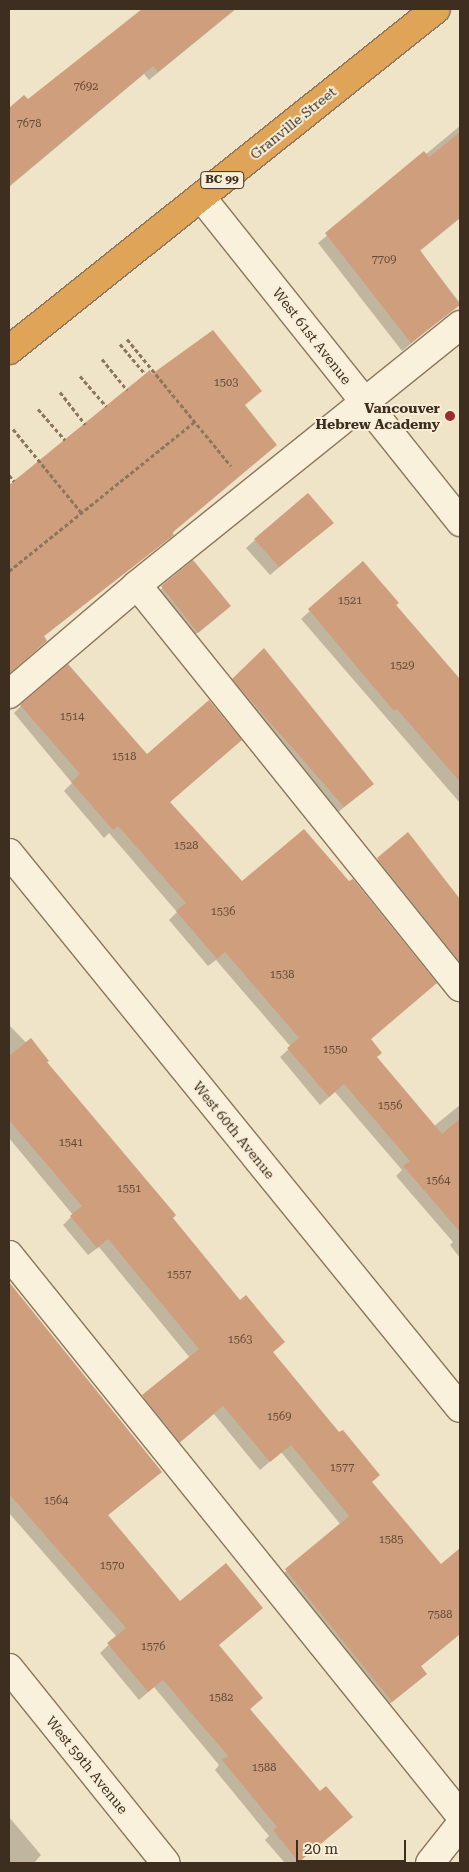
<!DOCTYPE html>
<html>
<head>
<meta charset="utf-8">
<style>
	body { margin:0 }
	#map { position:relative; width:469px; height:1872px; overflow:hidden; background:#f0e4c8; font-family:"Roboto Serif",serif }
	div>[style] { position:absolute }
	.shadow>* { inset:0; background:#0003 }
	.building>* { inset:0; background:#cf9f7d }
	.path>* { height:3px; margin-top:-1.5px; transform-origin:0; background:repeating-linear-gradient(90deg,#8d765c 0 4px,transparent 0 6.5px) }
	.roads { filter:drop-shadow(1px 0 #8d765c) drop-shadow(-1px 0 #8d765c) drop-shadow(0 1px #8d765c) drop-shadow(0 -1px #8d765c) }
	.minor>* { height:28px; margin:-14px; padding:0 14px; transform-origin:14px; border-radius:14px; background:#faf1dc }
	.highway>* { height:28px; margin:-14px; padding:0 14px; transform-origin:14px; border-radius:14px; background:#e0a458 }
	.dots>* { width:14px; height:14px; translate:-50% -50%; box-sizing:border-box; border:2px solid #f7eed8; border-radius:50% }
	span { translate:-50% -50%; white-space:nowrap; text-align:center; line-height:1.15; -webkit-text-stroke:4px #f7eed8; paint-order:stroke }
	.number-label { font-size:11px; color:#624a37 }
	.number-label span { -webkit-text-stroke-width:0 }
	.shield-label span { padding:1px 4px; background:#f7eed8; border:1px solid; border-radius:4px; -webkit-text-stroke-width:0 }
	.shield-label { font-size:12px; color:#3d2e20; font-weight:700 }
	.street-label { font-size:14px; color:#3d2e20 }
	.poi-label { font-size:14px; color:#3d2e20; font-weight:700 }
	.right { translate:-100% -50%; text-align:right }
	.frame { position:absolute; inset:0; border:10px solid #3d2e20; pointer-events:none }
	.scale { position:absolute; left:296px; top:1840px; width:110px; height:22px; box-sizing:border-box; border:2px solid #3d2e20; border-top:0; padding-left:6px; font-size:15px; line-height:18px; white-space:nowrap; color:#3d2e20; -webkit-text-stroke:4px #f7eed8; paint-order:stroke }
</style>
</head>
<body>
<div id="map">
	<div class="shadow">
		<div style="clip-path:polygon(143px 9px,236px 9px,149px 80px,144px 74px,9px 187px,9px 109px,24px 97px,28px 101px)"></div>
		<div style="clip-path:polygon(460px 126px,460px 218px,420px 251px,460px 303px,402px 351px,318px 243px)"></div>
		<div style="clip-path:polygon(152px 375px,244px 406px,172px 535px,43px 637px,37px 649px,9px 673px,9px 487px)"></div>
		<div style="clip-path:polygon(332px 523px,270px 575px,246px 548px,255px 540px)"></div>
		<div style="clip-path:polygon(193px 562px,229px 606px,189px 640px,153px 596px)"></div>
		<div style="clip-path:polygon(363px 563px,460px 687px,460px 803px,301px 619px)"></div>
		<div style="clip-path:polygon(264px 650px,372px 784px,336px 814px,226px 688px)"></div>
		<div style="clip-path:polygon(22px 705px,147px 756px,231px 748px,169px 803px,242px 883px,435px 983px,370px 1040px,376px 1057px,434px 1126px,460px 1105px,460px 1258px,450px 1245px,453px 1242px,396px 1176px,402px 1170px,335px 1092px,320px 1105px,280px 1057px,291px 1047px,216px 960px,208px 966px,169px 920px,177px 912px,109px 833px,104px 838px,64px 791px,72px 783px,14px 713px)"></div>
		<div style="clip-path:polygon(408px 834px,460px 901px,460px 983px,369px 868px)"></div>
		<div style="clip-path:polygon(9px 1025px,46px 1063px,240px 1302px,283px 1342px,272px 1353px,371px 1483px,440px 1566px,458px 1551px,460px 1553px,460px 1634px,420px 1667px,426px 1674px,417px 1682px,382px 1710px,278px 1578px,341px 1525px,281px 1452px,260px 1470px,214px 1414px,171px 1450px,135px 1405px,190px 1358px,99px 1247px,88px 1255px,63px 1225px,73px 1215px,9px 1138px)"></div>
		<div style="clip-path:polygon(16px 1293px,151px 1480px,107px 1516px,262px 1698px,249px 1710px,342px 1826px,297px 1863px,285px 1863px,265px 1840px,269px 1836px,215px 1770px,219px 1765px,154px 1687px,139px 1700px,100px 1653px,117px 1637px,9px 1513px,9px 1299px)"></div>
		<div style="clip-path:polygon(9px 1817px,41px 1855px,34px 1863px,9px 1863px)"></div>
	</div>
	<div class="building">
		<div style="clip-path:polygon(142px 9px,235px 9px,158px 72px,153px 66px,9px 186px,9px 108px,24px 95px,28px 99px)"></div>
		<div style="clip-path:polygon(460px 132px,460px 218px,420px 250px,460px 305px,411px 343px,325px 233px,424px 151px,429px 157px)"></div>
		<div style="clip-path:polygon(213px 330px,262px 391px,245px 405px,277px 445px,172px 533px,174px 535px,44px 636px,47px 641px,9px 674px,9px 485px,150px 370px,152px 374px)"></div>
		<div style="clip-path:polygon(308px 493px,334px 523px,279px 567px,254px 539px)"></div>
		<div style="clip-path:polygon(193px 560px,231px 606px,198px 633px,161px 586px)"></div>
		<div style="clip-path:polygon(363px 561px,399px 603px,396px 605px,460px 679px,460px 782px,397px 709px,394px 711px,308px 609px)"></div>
		<div style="clip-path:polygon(264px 648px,374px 784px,344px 807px,232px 679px)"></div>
		<div style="clip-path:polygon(68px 664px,147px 754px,209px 700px,242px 740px,170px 802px,242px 881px,304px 829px,349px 881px,353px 879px,437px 983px,371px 1039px,382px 1053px,377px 1057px,442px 1134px,460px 1118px,460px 1232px,403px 1166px,410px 1161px,344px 1084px,329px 1097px,287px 1048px,299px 1038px,225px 952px,217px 959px,176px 911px,186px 903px,118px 826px,113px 830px,71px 782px,80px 774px,20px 705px)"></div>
		<div style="clip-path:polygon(408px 832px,460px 899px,460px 962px,377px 858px)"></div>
		<div style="clip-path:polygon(31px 1038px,49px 1061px,47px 1062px,176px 1215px,173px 1218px,240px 1300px,246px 1295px,285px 1342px,273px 1352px,339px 1432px,343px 1430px,380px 1475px,372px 1482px,441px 1564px,460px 1548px,460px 1634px,421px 1666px,427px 1674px,392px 1702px,285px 1569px,349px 1516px,291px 1445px,270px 1462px,223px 1406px,180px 1442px,142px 1395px,199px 1349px,108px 1239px,97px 1248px,70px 1216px,82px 1206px,9px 1120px,9px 1056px)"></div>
		<div style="clip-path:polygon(9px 1282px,162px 1472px,108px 1515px,180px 1601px,226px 1563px,263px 1608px,219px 1645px,263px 1698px,250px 1709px,320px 1791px,326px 1786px,353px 1817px,299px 1862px,273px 1830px,277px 1827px,222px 1760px,228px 1756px,163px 1680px,148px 1692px,107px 1643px,126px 1628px,9px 1494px)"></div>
	</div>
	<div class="path">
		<div style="left:127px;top:339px;width:164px;rotate:50.7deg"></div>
		<div style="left:120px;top:344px;width:39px;rotate:50deg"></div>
		<div style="left:102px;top:359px;width:40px;rotate:51deg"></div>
		<div style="left:80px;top:376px;width:40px;rotate:49deg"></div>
		<div style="left:60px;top:392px;width:41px;rotate:52deg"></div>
		<div style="left:38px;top:409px;width:41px;rotate:48.9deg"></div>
		<div style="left:13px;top:429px;width:107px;rotate:50.7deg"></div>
		<div style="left:9px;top:475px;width:8px;rotate:50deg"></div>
		<div style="left:9px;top:571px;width:238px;rotate:-38.8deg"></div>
	</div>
	<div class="roads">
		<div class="minor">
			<div style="left:201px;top:197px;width:416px;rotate:51.4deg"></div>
			<div style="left:137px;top:585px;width:516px;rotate:51.22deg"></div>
			<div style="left:9px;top:694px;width:168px;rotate:-40.4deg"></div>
			<div style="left:137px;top:585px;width:415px;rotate:-38.8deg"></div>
			<div style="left:9px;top:853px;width:715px;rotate:50.9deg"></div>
			<div style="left:9px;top:1255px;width:719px;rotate:51.15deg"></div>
			<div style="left:9px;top:1668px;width:250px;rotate:51.2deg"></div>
			<div style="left:430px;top:1863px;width:48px;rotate:-51.7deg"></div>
		</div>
		<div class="highway">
			<div style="left:9px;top:350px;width:546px;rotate:-38.61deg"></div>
		</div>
	</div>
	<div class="dots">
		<div style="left:450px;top:416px;background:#9e2a2b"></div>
	</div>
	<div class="number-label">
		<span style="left:86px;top:87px">7692</span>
		<span style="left:29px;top:124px">7678</span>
		<span style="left:384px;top:260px">7709</span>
		<span style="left:226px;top:383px">1503</span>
		<span style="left:350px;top:601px">1521</span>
		<span style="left:402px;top:666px">1529</span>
		<span style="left:72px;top:717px">1514</span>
		<span style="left:124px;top:757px">1518</span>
		<span style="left:186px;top:846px">1528</span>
		<span style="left:223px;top:912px">1536</span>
		<span style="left:282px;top:975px">1538</span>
		<span style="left:335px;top:1050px">1550</span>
		<span style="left:390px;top:1106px">1556</span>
		<span style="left:71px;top:1143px">1541</span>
		<span style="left:438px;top:1181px">1564</span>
		<span style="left:129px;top:1189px">1551</span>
		<span style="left:179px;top:1275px">1557</span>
		<span style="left:240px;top:1340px">1563</span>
		<span style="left:279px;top:1417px">1569</span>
		<span style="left:342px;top:1468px">1577</span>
		<span style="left:56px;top:1501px">1564</span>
		<span style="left:391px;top:1540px">1585</span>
		<span style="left:112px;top:1566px">1570</span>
		<span style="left:440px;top:1615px">7588</span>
		<span style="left:153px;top:1647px">1576</span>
		<span style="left:221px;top:1698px">1582</span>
		<span style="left:264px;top:1768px">1588</span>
	</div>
	<div class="shield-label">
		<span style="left:222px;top:180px">BC 99</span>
	</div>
	<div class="street-label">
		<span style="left:293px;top:123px;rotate:-39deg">Granville Street</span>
		<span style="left:312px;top:336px;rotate:52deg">West 61st Avenue</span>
		<span style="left:234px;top:1130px;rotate:51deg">West 60th Avenue</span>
		<span style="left:87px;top:1765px;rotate:51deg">West 59th Avenue</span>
	</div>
	<div class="poi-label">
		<span class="right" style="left:440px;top:416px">Vancouver<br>Hebrew Academy</span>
	</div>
	<div class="frame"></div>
	<div class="scale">20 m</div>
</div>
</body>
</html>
